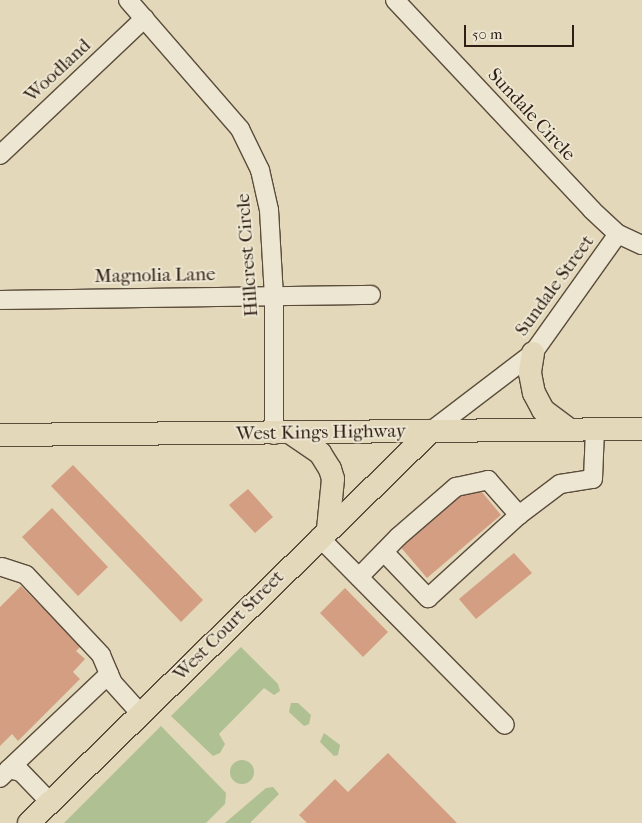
<!DOCTYPE html>
<html>
<head>
<meta charset="utf-8">
<style>
	body { margin:0 }
	#map { position:relative; width:642px; height:823px; overflow:hidden; background:#e3d8b9; font-family:"IM FELL French Canon",serif }
	div>[style] { position:absolute }
	.green>* { inset:0; background:#afc093 }
	.round { border-radius:50% }
	.building>* { inset:0; background:#d49e83 }
	.roads { filter:drop-shadow(1px 0 #5b4c3c) drop-shadow(-1px 0 #5b4c3c) drop-shadow(0 1px #5b4c3c) drop-shadow(0 -1px #5b4c3c) }
	.minor>* { height:18px; margin:-9px; padding:0 9px; transform-origin:9px; border-radius:9px; background:#ede6d2 }
	.major>* { height:22px; margin:-11px; padding:0 11px; transform-origin:11px; border-radius:11px; background:#e3d8b9 }
	span { translate:-50% -50%; white-space:nowrap; text-align:center; line-height:1.15; -webkit-text-stroke:4px #ede6d2; paint-order:stroke }
	.street-label { font-size:19px; color:#2e1e13 }
	.scale { position:absolute; left:464px; top:25px; width:110px; height:22px; box-sizing:border-box; border:2px solid #2e1e13; border-top:0; padding-left:6px; font-size:15px; line-height:18px; white-space:nowrap; color:#2e1e13; -webkit-text-stroke:4px #ede6d2; paint-order:stroke }
</style>
</head>
<body>
<div id="map">
	<div class="green">
		<div style="clip-path:polygon(241px 647px,278px 684px,280px 691px,274px 695px,264px 688px,219px 734px,225px 744px,220px 753px,213px 756px,171px 716px)"></div>
		<div style="clip-path:polygon(291px 703px,298px 703px,311px 715px,309px 724px,304px 726px,289px 712px)"></div>
		<div style="clip-path:polygon(161px 726px,226px 793px,225px 804px,206px 823px,64px 823px)"></div>
		<div style="clip-path:polygon(324px 733px,340px 745px,338px 755px,334px 756px,320px 742px)"></div>
		<div class="round" style="left:230px;top:760px;width:24px;height:24px"></div>
		<div style="clip-path:polygon(273px 787px,279px 794px,250px 823px,225px 823px,266px 788px)"></div>
	</div>
	<div class="building">
		<div style="clip-path:polygon(73px 465px,203px 600px,181px 622px,51px 486px)"></div>
		<div style="clip-path:polygon(472px 480px,501px 515px,427px 578px,398px 544px)"></div>
		<div style="clip-path:polygon(248px 489px,273px 517px,255px 533px,229px 505px)"></div>
		<div style="clip-path:polygon(52px 508px,108px 567px,78px 596px,22px 537px)"></div>
		<div style="clip-path:polygon(514px 553px,532px 573px,476px 619px,459px 599px)"></div>
		<div style="clip-path:polygon(21px 586px,81px 646px,76px 651px,85px 659px,73px 672px,80px 679px,18px 741px,12px 734px,0 746px,0 607px)"></div>
		<div style="clip-path:polygon(345px 588px,388px 632px,363px 657px,320px 613px)"></div>
		<div style="clip-path:polygon(388px 753px,457px 823px,307px 823px,299px 815px,335px 779px,348px 792px)"></div>
	</div>
	<div class="roads">
		<div class="minor">
			<div style="left:128px;top:0;width:171px;rotate:49deg"></div>
			<div style="left:240px;top:129px;width:46px;rotate:64deg"></div>
			<div style="left:260px;top:170px;width:41px;rotate:77.3deg"></div>
			<div style="left:269px;top:210px;width:86px;rotate:86.7deg"></div>
			<div style="left:274px;top:296px;width:139px;rotate:90deg"></div>
			<div style="left:395px;top:0;width:288px;rotate:46.8deg"></div>
			<div style="left:592px;top:210px;width:35px;rotate:43deg"></div>
			<div style="left:618px;top:234px;width:26px;rotate:25deg"></div>
			<div style="left:0;top:155px;width:199px;rotate:-43.4deg"></div>
			<div style="left:0;top:300px;width:371px;rotate:-0.8deg"></div>
			<div style="left:431px;top:431px;width:128px;rotate:-37.4deg"></div>
			<div style="left:533px;top:353px;width:146px;rotate:-54.5deg"></div>
			<div style="left:319px;top:537px;width:264px;rotate:45.3deg"></div>
			<div style="left:384px;top:552px;width:64px;rotate:46.3deg"></div>
			<div style="left:428px;top:598px;width:123px;rotate:-42.4deg"></div>
			<div style="left:2px;top:567px;width:25px;rotate:18deg"></div>
			<div style="left:26px;top:575px;width:110px;rotate:46.8deg"></div>
			<div style="left:101px;top:655px;width:30px;rotate:67deg"></div>
			<div style="left:113px;top:683px;width:40px;rotate:48deg"></div>
			<div style="left:359px;top:577px;width:56px;rotate:-45.7deg"></div>
			<div style="left:398px;top:537px;width:77px;rotate:-40.8deg"></div>
			<div style="left:456px;top:487px;width:33px;rotate:-12deg"></div>
			<div style="left:488px;top:480px;width:47px;rotate:48.5deg"></div>
			<div style="left:519px;top:515px;width:51px;rotate:-37.1deg"></div>
			<div style="left:560px;top:484px;width:33px;rotate:-9deg"></div>
			<div style="left:593px;top:479px;width:49px;rotate:-87.7deg"></div>
			<div style="left:9px;top:769px;width:138px;rotate:-43.5deg"></div>
			<div style="left:0;top:778px;width:13px;rotate:-45deg"></div>
			<div style="left:9px;top:769px;width:12px;rotate:14deg"></div>
			<div style="left:21px;top:772px;width:42px;rotate:46deg"></div>
		</div>
		<div class="major">
			<div style="left:533px;top:353px;width:20px;rotate:99deg"></div>
			<div style="left:530px;top:373px;width:20px;rotate:79deg"></div>
			<div style="left:534px;top:393px;width:19px;rotate:62deg"></div>
			<div style="left:543px;top:410px;width:31px;rotate:37deg"></div>
			<div style="left:292px;top:434px;width:34px;rotate:34deg"></div>
			<div style="left:320px;top:453px;width:19px;rotate:58deg"></div>
			<div style="left:330px;top:469px;width:10px;rotate:73deg"></div>
			<div style="left:333px;top:479px;width:50px;rotate:95.7deg"></div>
			<div style="left:0;top:435px;width:642px;rotate:-0.54deg"></div>
			<div style="left:29px;top:823px;width:561px;rotate:-44.28deg"></div>
		</div>
	</div>
	<div class="street-label">
		<span style="left:58px;top:71px;rotate:-43deg">Woodland</span>
		<span style="left:531px;top:115px;rotate:47deg">Sundale Circle</span>
		<span style="left:248px;top:255px;rotate:-94deg">Hillcrest Circle</span>
		<span style="left:155px;top:276px;rotate:-1deg">Magnolia Lane</span>
		<span style="left:555px;top:286px;rotate:-54deg">Sundale Street</span>
		<span style="left:321px;top:433px;rotate:-1deg">West Kings Highway</span>
		<span style="left:229px;top:626px;rotate:-45deg">West Court Street</span>
	</div>
	<div class="scale">50 m</div>
</div>
</body>
</html>
